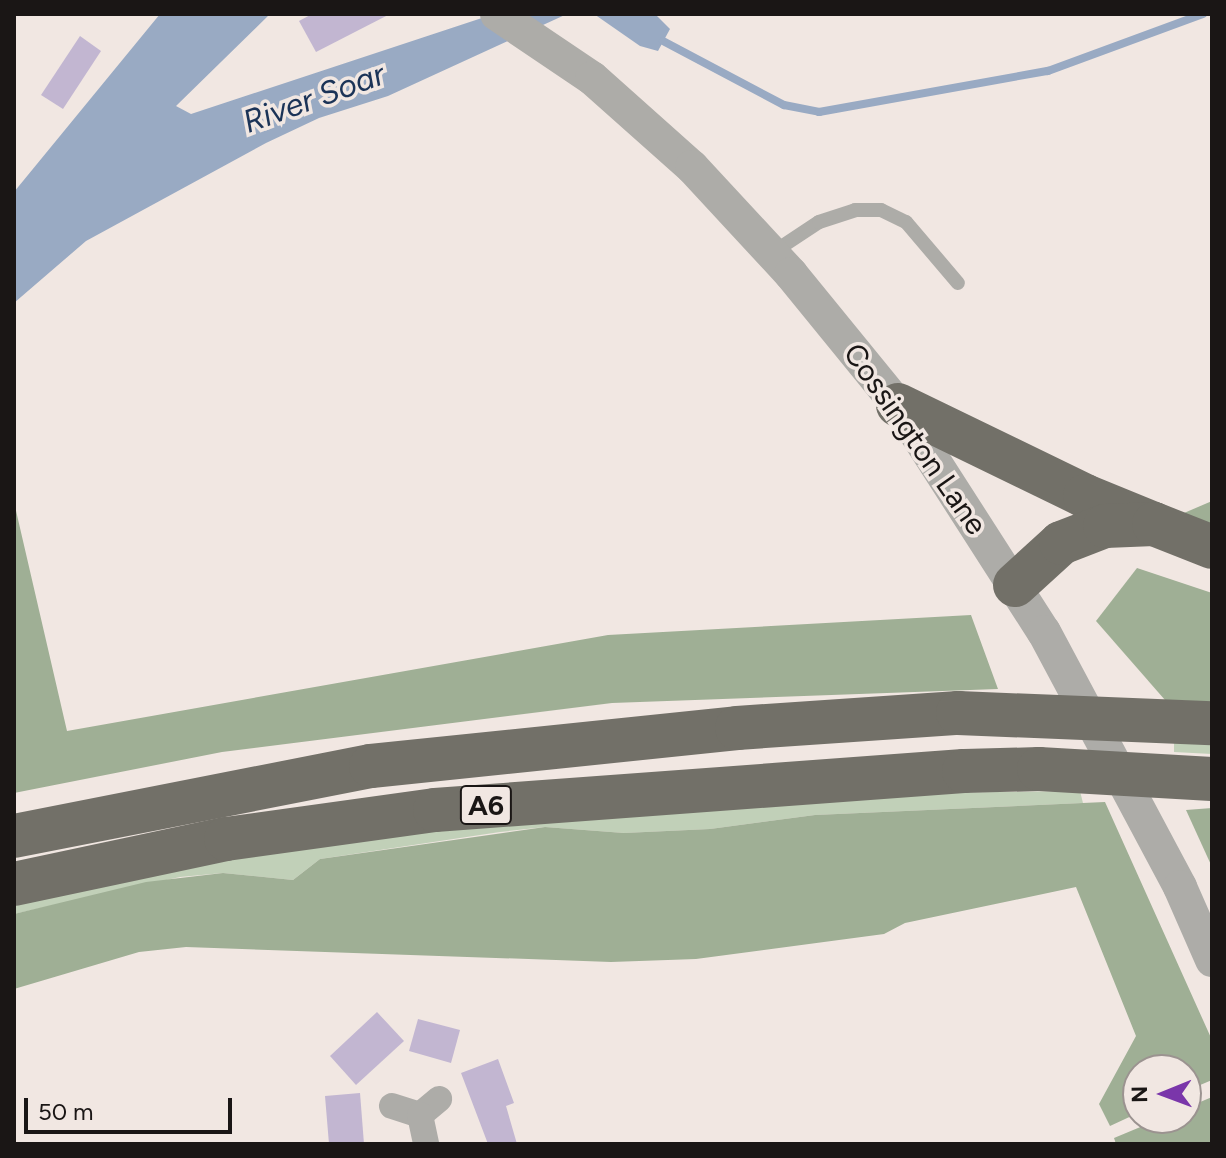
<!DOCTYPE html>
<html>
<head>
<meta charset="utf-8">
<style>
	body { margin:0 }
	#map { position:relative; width:1226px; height:1158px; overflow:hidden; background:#f1e7e2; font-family:Figtree,sans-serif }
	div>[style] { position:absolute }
	.green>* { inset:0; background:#c1d0b8 }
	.forest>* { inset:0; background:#9faf95 }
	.water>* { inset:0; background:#99aac3 }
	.stream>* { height:8px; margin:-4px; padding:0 4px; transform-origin:4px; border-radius:4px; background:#99aac3 }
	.building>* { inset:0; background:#c2b6d1 }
	.service>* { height:14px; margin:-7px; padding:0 7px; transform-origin:7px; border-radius:7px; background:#adaca8 }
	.minor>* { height:26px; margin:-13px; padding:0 13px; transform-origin:13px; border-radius:13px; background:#adaca8 }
	.tertiary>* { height:34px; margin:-17px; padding:0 17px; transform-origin:17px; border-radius:17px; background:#adaca8 }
	.trunk>* { height:44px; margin:-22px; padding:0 22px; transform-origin:22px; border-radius:22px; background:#727068 }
	.trunk-bridge>* { height:44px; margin:-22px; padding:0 22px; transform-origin:22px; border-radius:22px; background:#727068 }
	span { translate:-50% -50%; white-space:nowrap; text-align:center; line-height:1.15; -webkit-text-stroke:7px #f1e7e2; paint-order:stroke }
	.shield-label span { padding:2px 6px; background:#f1e7e2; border:2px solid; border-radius:6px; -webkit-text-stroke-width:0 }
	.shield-label { font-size:28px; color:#1a1615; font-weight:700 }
	.street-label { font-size:30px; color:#1a1615 }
	.water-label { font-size:32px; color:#1b3357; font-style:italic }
	.frame { position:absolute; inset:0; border:16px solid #1a1615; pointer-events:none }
	.north { position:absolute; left:1122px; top:1054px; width:80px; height:80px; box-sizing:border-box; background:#f1e7e2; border:2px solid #9b9390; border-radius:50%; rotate:269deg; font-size:22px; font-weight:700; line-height:32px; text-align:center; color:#1a1615 }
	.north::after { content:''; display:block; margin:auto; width:28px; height:36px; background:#7a36aa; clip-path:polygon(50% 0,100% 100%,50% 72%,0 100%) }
	.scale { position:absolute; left:24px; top:1098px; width:208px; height:36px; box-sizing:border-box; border:4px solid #1a1615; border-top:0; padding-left:10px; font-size:24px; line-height:28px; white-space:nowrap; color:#1a1615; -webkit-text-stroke:6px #f1e7e2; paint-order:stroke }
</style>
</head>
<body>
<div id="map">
	<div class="green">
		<div style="clip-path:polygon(1174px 738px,1212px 739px,1212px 754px,1174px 752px)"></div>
		<div style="clip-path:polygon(1080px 791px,1083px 803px,815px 815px,710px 829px,624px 833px,545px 827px,500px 832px,320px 859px,293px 880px,223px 873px,180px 877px,14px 914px,14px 899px,339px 839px,840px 794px)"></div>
	</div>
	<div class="forest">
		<div style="clip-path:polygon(1212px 501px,1212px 528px,1177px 516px)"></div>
		<div style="clip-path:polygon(14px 502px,67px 731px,608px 635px,971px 615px,998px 689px,612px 703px,222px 752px,14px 793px)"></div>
		<div style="clip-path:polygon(1137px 568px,1212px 593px,1212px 702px,1165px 700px,1096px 621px)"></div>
		<div style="clip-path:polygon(1105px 802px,1212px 1040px,1212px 1080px,1186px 1091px,1186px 1070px,1138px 1070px,1138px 1113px,1110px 1126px,1099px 1104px,1136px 1036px,1076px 887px,905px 923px,884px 934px,696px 959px,611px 962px,186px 947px,139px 952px,14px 989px,14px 914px,146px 882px,223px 873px,293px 880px,320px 859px,545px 827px,624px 833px,710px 829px,815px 815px)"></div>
		<div style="clip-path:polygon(1212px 808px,1212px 867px,1186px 810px)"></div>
		<div style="clip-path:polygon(1212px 1097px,1212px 1144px,1116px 1144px,1114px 1138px,1162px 1118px,1186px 1118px,1186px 1108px)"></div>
	</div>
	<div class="water">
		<div style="clip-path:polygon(160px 14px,270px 14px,176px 106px,191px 114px,494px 14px,567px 14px,388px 96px,319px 118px,266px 143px,86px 241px,14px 303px,14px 192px)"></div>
		<div style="clip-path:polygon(594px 14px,655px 14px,670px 29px,658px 51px,640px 46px)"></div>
	</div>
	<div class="stream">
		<div style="left:663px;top:41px;width:137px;rotate:27.9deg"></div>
		<div style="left:784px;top:105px;width:36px;rotate:11deg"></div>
		<div style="left:819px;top:112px;width:233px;rotate:-10.2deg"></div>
		<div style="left:1048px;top:71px;width:165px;rotate:-20.2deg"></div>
	</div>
	<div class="building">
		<div style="clip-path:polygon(312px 14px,390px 14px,316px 52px,299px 21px)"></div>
		<div style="clip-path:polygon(80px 36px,101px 51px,63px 109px,41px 95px)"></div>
		<div style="clip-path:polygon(377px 1012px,404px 1041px,356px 1085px,330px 1056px)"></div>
		<div style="clip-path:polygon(418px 1019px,460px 1030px,451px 1063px,409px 1051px)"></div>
		<div style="clip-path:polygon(498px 1059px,514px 1103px,506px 1106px,517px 1144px,488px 1144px,461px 1073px)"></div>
		<div style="clip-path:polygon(360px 1093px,364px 1144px,329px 1144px,325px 1096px)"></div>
	</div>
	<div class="service">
		<div style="left:772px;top:253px;width:56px;rotate:-33.4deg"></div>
		<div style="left:819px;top:222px;width:38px;rotate:-18deg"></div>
		<div style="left:855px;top:210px;width:26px"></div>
		<div style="left:881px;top:210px;width:28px;rotate:26deg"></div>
		<div style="left:906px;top:222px;width:80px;rotate:49.6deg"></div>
	</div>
	<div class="minor">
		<div style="left:392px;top:1106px;width:29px;rotate:18deg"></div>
		<div style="left:420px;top:1115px;width:25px;rotate:-40deg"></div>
		<div style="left:420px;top:1115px;width:30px;rotate:78deg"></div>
	</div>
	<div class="tertiary">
		<div style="left:497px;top:14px;width:115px;rotate:34deg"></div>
		<div style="left:592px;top:78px;width:134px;rotate:41.7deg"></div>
		<div style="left:692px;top:167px;width:146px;rotate:47.2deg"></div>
		<div style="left:791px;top:274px;width:169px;rotate:50.8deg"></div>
		<div style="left:898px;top:405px;width:270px;rotate:57.3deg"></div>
		<div style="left:1044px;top:632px;width:289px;rotate:61.9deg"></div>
		<div style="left:1180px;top:887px;width:80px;rotate:66.3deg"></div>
	</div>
	<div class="trunk">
		<div style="left:898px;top:405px;width:208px;rotate:25.9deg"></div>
		<div style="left:1085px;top:496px;width:74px;rotate:22.1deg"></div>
		<div style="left:1015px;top:585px;width:62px;rotate:-42.4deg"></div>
		<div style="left:1061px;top:543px;width:47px;rotate:-21.1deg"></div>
		<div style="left:1105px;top:526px;width:49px;rotate:-2.3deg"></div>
		<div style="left:1154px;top:524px;width:62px;rotate:21.6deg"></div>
		<div style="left:14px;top:836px;width:364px;rotate:-11.1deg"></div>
		<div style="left:371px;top:766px;width:368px;rotate:-5.9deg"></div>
		<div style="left:737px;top:728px;width:222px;rotate:-3.9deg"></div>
		<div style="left:14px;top:884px;width:217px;rotate:-12deg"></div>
		<div style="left:226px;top:839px;width:211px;rotate:-7.9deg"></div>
		<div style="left:435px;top:810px;width:530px;rotate:-4.22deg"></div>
	</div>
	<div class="trunk-bridge">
		<div style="left:958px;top:713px;width:254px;rotate:2.3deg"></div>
		<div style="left:964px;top:771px;width:75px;rotate:-1.5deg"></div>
		<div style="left:1039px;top:769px;width:173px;rotate:3.3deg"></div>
	</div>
	<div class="shield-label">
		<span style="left:486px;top:805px">A6</span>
	</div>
	<div class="street-label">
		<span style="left:915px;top:439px;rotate:55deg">Cossington Lane</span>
	</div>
	<div class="water-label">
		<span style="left:314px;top:98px;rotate:-20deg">River Soar</span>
	</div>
	<div class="frame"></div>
	<div class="north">N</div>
	<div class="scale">50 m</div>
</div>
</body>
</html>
